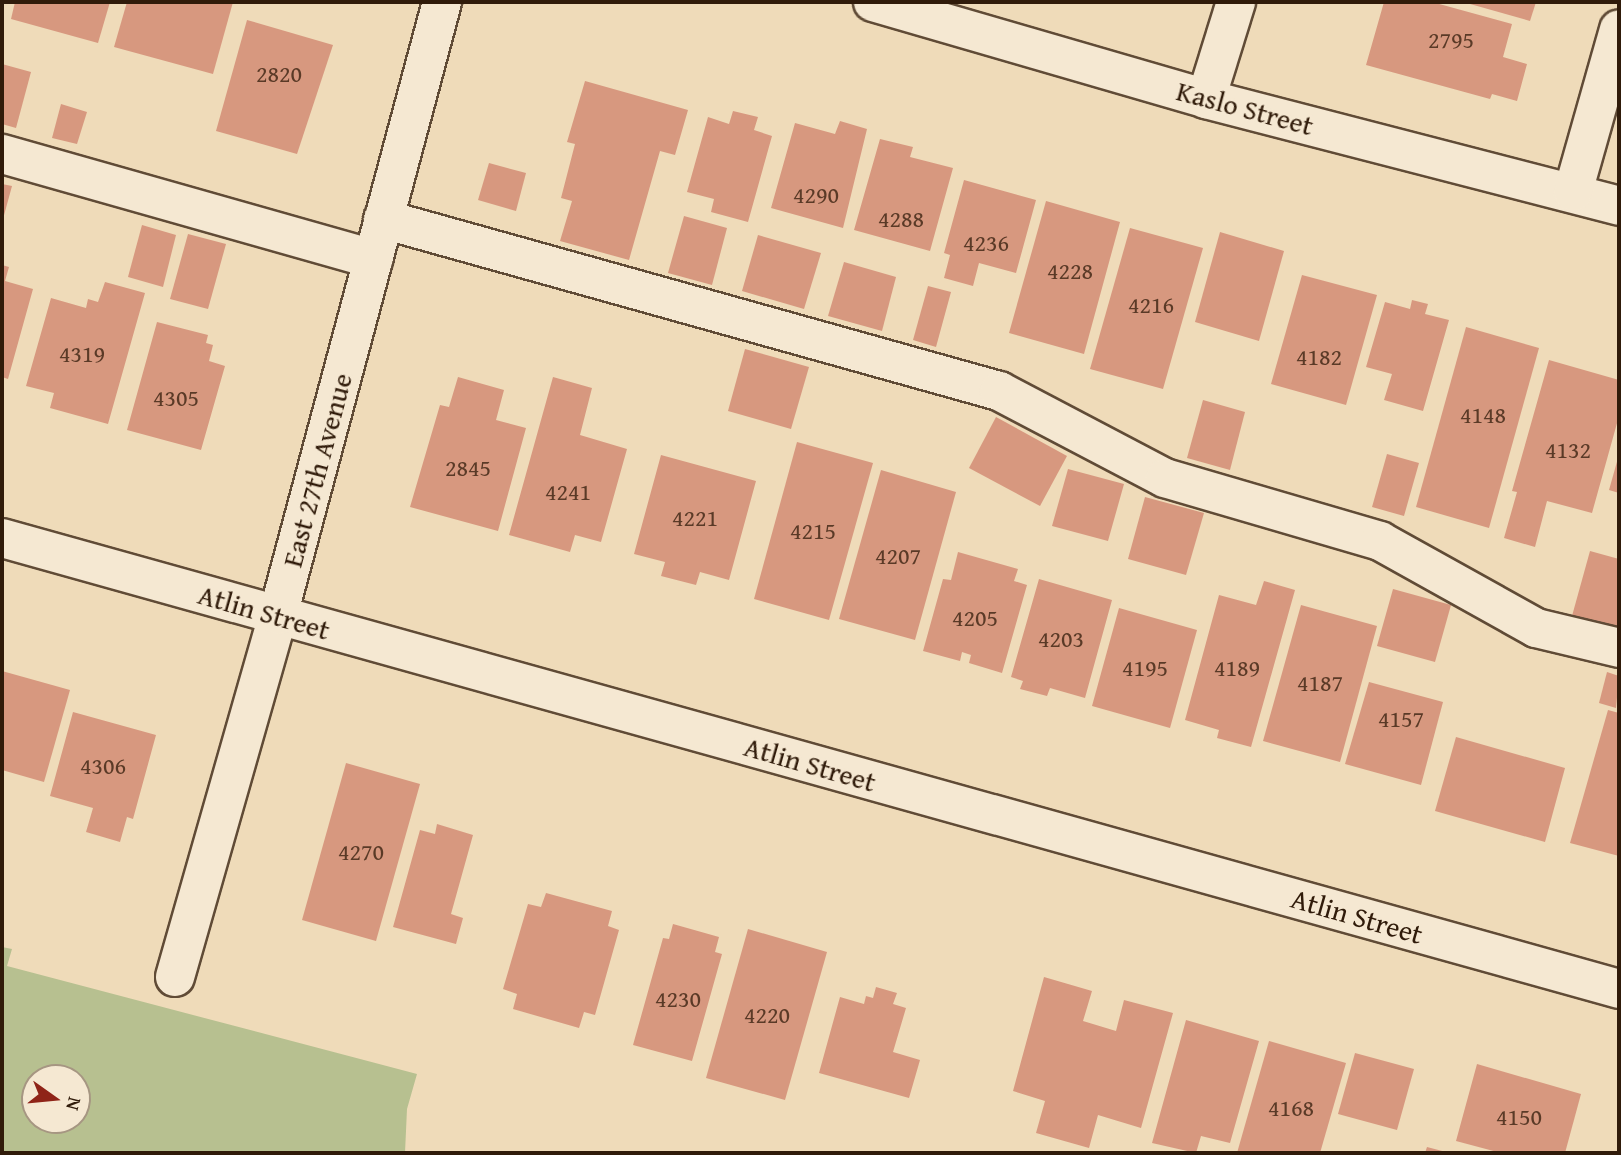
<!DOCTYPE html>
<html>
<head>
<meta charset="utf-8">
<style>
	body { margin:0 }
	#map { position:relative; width:1621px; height:1155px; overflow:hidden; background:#efdbb9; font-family:"Gentium Book Plus",serif }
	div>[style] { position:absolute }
	.green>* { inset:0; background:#b7c090 }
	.building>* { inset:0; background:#d7987f }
	.roads { filter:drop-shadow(2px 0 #604b36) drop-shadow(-2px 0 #604b36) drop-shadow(0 2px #604b36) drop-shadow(0 -2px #604b36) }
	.minor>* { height:38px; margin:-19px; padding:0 19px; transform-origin:19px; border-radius:19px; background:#f5e8d2 }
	span { translate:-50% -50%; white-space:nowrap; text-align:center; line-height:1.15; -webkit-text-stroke:5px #f5e8d2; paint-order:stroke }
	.number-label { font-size:24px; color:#5a3a27 }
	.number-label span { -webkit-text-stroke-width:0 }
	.street-label { font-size:28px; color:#301b0a }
	.frame { position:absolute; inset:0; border:4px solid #301b0a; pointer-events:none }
	.north { position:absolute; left:21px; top:1064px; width:70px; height:70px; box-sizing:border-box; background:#f5e8d2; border:2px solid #a69682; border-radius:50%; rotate:105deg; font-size:19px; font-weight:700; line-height:28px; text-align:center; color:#301b0a }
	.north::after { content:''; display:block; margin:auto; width:24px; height:32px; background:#8f2418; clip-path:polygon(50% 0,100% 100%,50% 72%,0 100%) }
</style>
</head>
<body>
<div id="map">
	<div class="green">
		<div style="clip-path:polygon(evenodd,2px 947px,12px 949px,7px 966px,417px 1074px,407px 1109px,405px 1153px,2px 1153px,2px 947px,35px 1078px,77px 1078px,77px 1120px,35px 1120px,35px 1078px)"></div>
	</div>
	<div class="building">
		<div style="clip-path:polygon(15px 2px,110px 2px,98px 43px,11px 19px)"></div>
		<div style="clip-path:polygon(127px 2px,233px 2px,213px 74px,114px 47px)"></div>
		<div style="clip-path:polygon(1384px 2px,1432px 2px,1512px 24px,1503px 57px,1527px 64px,1517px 101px,1492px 94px,1490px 99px,1366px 65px)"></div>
		<div style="clip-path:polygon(1463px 2px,1536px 2px,1530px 21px)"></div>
		<div style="clip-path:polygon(247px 20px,333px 45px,297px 154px,216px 131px)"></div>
		<div style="clip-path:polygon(2px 64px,31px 72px,16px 128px,2px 124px)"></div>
		<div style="clip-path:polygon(585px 81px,688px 110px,675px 155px,660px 151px,629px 260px,560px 241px,572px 201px,561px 198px,575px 144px,567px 142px)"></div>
		<div style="clip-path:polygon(61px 104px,87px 112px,77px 144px,52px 138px)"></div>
		<div style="clip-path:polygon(733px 111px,758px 117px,754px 130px,772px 136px,748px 222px,711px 212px,714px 199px,687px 192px,708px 117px,729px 124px)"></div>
		<div style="clip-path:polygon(840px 121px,867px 129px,843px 228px,771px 208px,795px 123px,835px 134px)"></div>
		<div style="clip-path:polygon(880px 139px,913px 147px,910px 157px,953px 168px,930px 251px,854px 230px)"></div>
		<div style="clip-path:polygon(489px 163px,526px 173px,516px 211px,478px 200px)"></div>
		<div style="clip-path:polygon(964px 180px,1036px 200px,1016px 273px,979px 263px,973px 286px,944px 278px,950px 255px,944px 253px)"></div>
		<div style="clip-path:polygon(2px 184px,12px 186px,3px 219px,2px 219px)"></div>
		<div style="clip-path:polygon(1046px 201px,1120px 222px,1084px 354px,1009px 333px)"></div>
		<div style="clip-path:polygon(684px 216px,727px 228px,712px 285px,668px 273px)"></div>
		<div style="clip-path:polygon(142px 225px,176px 235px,163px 287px,128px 277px)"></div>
		<div style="clip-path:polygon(1130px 228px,1203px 248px,1163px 389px,1090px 369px)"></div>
		<div style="clip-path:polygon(1220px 232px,1284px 251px,1259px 341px,1195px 322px)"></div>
		<div style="clip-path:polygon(188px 234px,226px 244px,208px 309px,170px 299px)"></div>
		<div style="clip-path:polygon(758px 235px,821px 253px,804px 309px,742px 291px)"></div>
		<div style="clip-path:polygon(844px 262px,896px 277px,882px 331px,828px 316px)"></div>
		<div style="clip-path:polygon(2px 265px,9px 267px,5px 281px,33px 289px,8px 379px,2px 377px)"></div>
		<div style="clip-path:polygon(1302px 275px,1377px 295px,1346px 405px,1271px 384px)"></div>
		<div style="clip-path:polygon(105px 282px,145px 293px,108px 424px,50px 408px,54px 393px,26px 386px,51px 298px,86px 308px,88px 299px,98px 302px)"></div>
		<div style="clip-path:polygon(928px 286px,951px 292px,936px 347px,913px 340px)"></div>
		<div style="clip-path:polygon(1412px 300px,1428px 304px,1425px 314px,1449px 320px,1423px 411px,1384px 400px,1392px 374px,1366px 367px,1385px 302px,1410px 309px)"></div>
		<div style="clip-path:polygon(157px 322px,208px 335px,206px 343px,213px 345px,209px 361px,225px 366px,201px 450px,127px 430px)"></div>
		<div style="clip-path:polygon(1466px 327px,1539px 348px,1489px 528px,1416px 507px)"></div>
		<div style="clip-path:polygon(745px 349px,809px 367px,791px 429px,728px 411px)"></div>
		<div style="clip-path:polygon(1549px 360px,1619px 380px,1619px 416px,1592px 513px,1547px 501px,1535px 547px,1504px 538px,1517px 492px,1512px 491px)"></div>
		<div style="clip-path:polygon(458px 377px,504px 390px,496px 420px,526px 428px,498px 531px,410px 507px,440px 405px,449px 407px)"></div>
		<div style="clip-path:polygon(553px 377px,592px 388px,580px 435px,627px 449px,601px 542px,575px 535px,570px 552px,509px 535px)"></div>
		<div style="clip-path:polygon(1203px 400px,1245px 412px,1230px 470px,1187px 458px)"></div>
		<div style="clip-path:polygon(996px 417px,1067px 456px,1040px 506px,969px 468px)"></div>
		<div style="clip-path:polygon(797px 442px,873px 463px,829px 620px,754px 599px)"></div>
		<div style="clip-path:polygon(1387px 454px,1419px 463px,1404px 516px,1372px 507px)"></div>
		<div style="clip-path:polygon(661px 455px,756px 481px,729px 580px,700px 572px,696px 585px,661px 576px,665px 562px,634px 554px)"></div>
		<div style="clip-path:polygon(1618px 458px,1619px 458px,1619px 493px,1609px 490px)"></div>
		<div style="clip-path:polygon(1068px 469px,1124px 484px,1108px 541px,1052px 526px)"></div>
		<div style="clip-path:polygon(881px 470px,956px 492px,915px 640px,839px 619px)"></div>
		<div style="clip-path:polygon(1145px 497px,1204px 513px,1186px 575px,1128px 559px)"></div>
		<div style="clip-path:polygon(1590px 551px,1619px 559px,1619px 629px,1572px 616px)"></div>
		<div style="clip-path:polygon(958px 552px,1018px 569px,1014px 581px,1027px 585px,1002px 673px,969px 663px,971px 655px,962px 652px,960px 661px,923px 651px,943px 579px,951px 580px)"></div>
		<div style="clip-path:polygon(1039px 579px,1112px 600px,1085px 698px,1050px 688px,1047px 696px,1020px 689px,1023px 681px,1011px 677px)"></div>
		<div style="clip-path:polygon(1264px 581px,1295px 590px,1251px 747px,1217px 738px,1219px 730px,1185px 720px,1219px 595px,1256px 605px)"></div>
		<div style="clip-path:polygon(1393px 589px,1451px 605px,1435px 662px,1377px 646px)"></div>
		<div style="clip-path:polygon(1301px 605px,1377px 626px,1340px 762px,1263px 741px)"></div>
		<div style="clip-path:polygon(1119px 608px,1197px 630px,1170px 728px,1092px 706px)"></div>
		<div style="clip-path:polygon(2px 671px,70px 690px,44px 782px,2px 770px)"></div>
		<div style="clip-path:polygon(1607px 672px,1619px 676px,1616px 708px,1599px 703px)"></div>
		<div style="clip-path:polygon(1369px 682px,1443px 702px,1421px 785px,1345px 764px)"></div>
		<div style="clip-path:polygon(1608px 710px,1619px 713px,1619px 856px,1570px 843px)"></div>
		<div style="clip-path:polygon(73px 712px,156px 735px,133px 819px,127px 817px,120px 842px,86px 832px,93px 808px,50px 796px)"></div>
		<div style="clip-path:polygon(1456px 737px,1565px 768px,1545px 842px,1435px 811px)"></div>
		<div style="clip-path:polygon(346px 763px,420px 784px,376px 941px,302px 920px)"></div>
		<div style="clip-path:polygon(437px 824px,473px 835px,451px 914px,463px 918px,456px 944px,393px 927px,420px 830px,435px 834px)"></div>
		<div style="clip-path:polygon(546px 893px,612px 911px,608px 926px,619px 930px,595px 1015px,584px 1012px,579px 1028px,513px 1009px,517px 994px,503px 989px,528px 904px,541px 907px)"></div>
		<div style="clip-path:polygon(673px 924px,719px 937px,715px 952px,722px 954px,692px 1061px,633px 1045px,663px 938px,669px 939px)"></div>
		<div style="clip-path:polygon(748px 929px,827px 952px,785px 1100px,706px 1078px)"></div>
		<div style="clip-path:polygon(1044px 977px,1092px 991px,1083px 1021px,1116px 1031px,1124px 1000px,1173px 1013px,1141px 1128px,1098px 1115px,1089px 1148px,1036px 1133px,1045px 1101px,1013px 1091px)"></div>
		<div style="clip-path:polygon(876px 987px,897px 993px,893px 1004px,906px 1008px,893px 1052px,920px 1060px,909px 1098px,819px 1073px,840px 997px,864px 1004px,866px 996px,873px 998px)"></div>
		<div style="clip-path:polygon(1186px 1020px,1259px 1041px,1230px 1143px,1201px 1136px,1196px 1153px,1152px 1143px)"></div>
		<div style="clip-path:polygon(1269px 1041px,1346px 1063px,1320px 1153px,1237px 1153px)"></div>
		<div style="clip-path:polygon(1355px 1053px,1414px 1069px,1397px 1130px,1338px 1114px)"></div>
		<div style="clip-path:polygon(1477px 1064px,1581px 1094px,1565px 1153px,1501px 1153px,1456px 1141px)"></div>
		<div style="clip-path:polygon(1427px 1147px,1446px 1152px,1446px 1153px,1425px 1153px)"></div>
	</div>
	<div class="roads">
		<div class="minor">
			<div style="left:873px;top:2px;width:347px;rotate:16.2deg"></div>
			<div style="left:1206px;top:99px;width:427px;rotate:14.5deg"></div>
			<div style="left:1206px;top:99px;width:102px;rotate:-72.8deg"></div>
			<div style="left:2px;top:154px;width:386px;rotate:15.8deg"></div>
			<div style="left:1573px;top:192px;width:169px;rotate:-74.2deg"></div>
			<div style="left:383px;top:219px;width:640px;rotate:15.6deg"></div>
			<div style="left:999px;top:391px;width:187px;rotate:27.7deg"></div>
			<div style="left:1165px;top:478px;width:224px;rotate:16.3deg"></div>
			<div style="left:1380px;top:541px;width:179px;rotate:29.1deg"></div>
			<div style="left:1536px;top:628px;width:85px;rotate:13.5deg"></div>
			<div style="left:2px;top:538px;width:1679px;rotate:15.58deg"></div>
			<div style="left:175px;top:977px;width:376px;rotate:-74.1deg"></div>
			<div style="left:278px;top:615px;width:635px;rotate:-75.02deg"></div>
		</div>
	</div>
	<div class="number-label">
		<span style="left:1451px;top:40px">2795</span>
		<span style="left:279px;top:74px">2820</span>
		<span style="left:816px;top:195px">4290</span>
		<span style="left:901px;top:219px">4288</span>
		<span style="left:986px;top:243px">4236</span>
		<span style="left:1070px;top:271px">4228</span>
		<span style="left:1151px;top:305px">4216</span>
		<span style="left:82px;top:354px">4319</span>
		<span style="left:1319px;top:357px">4182</span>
		<span style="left:176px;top:398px">4305</span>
		<span style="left:1483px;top:415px">4148</span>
		<span style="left:1568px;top:450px">4132</span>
		<span style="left:468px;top:468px">2845</span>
		<span style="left:568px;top:492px">4241</span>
		<span style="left:695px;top:518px">4221</span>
		<span style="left:813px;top:531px">4215</span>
		<span style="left:898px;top:556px">4207</span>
		<span style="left:975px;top:618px">4205</span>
		<span style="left:1061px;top:639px">4203</span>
		<span style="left:1145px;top:668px">4195</span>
		<span style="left:1237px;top:668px">4189</span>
		<span style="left:1320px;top:683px">4187</span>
		<span style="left:1401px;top:719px">4157</span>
		<span style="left:103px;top:766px">4306</span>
		<span style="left:361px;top:852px">4270</span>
		<span style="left:678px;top:999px">4230</span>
		<span style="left:767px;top:1015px">4220</span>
		<span style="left:1291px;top:1108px">4168</span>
		<span style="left:1519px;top:1117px">4150</span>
	</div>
	<div class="street-label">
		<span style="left:1245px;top:108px;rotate:15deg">Kaslo Street</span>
		<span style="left:317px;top:470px;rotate:-75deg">East 27th Avenue</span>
		<span style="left:264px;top:612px;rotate:16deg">Atlin Street</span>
		<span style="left:810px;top:764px;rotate:16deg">Atlin Street</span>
		<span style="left:1357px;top:916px;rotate:16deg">Atlin Street</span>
	</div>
	<div class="frame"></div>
	<div class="north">N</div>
</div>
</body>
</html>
